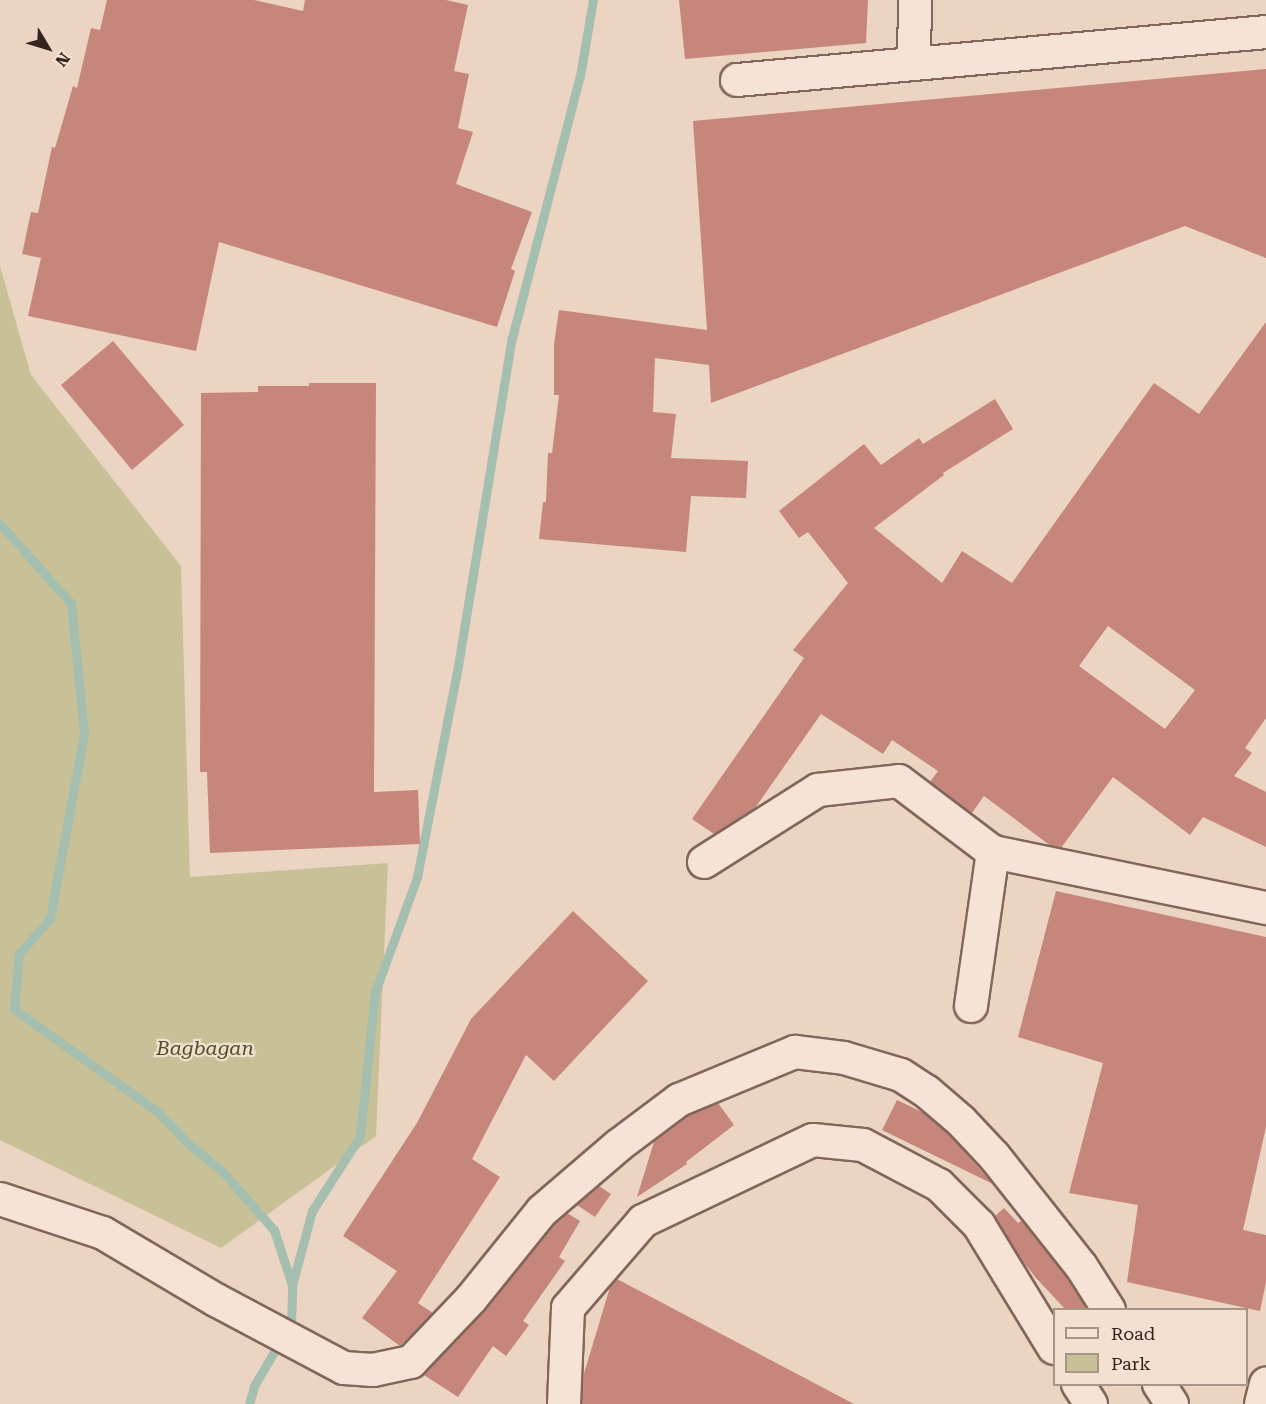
<!DOCTYPE html>
<html>
<head>
<meta charset="utf-8">
<style>
	body { margin:0 }
	#map { position:relative; width:1266px; height:1404px; overflow:hidden; background:#ebd4c2; font-family:"Roboto Serif",serif }
	div>[style] { position:absolute }
	.green>* { inset:0; background:#c8c197 }
	.stream>* { height:9px; margin:-4.5px; padding:0 4.5px; transform-origin:4.5px; border-radius:4.5px; background:#a4beaf }
	.building>* { inset:0; background:#c6867b }
	.roads { filter:drop-shadow(2px 0 #83665b) drop-shadow(-2px 0 #83665b) drop-shadow(0 2px #83665b) drop-shadow(0 -2px #83665b) }
	.minor>* { height:32px; margin:-16px; padding:0 16px; transform-origin:16px; border-radius:16px; background:#f6e3d5 }
	span { translate:-50% -50%; white-space:nowrap; text-align:center; line-height:1.15; -webkit-text-stroke:4.5px #f3e0d1; paint-order:stroke }
	.park-label { font-size:20px; color:#4f4f26; font-style:italic }
	.legend { position:absolute; left:1053px; top:1308px; width:195px; height:78px; box-sizing:border-box; background:#f3e0d1; border:2px solid #a79489; margin:0; padding:8px 10px; list-style:none; font-size:18px; color:#34231e }
	.legend li { display:flex; align-items:center; gap:12px; height:30px }
	.legend b { width:30px; border:2px solid #a79489 }
	.north { position:absolute; left:18px; top:18px; width:60px; height:60px; -webkit-text-stroke:4px #f3e0d1; paint-order:stroke; rotate:128deg; font-size:16px; font-weight:700; line-height:24px; text-align:center; color:#34231e }
	.north::after { content:''; display:block; margin:auto; width:21px; height:27px; background:#34231e; clip-path:polygon(50% 0,100% 100%,50% 72%,0 100%) }
</style>
</head>
<body>
<div id="map">
	<div class="green">
		<div style="clip-path:polygon(0 266px,31px 375px,181px 566px,190px 877px,388px 863px,376px 1136px,221px 1248px,0 1140px)"></div>
	</div>
	<div class="stream">
		<div style="left:0;top:524px;width:106px;rotate:48.1deg"></div>
		<div style="left:71px;top:603px;width:132px;rotate:84.3deg"></div>
		<div style="left:84px;top:734px;width:187px;rotate:100.5deg"></div>
		<div style="left:50px;top:918px;width:48px;rotate:130.7deg"></div>
		<div style="left:19px;top:954px;width:55px;rotate:95.2deg"></div>
		<div style="left:14px;top:1009px;width:178px;rotate:35.6deg"></div>
		<div style="left:159px;top:1113px;width:45px;rotate:45.9deg"></div>
		<div style="left:190px;top:1145px;width:38px;rotate:39deg"></div>
		<div style="left:220px;top:1169px;width:81px;rotate:48.5deg"></div>
		<div style="left:274px;top:1230px;width:58px;rotate:71.9deg"></div>
		<div style="left:249px;top:1404px;width:19px;rotate:-74deg"></div>
		<div style="left:254px;top:1386px;width:73px;rotate:-59.6deg"></div>
		<div style="left:291px;top:1323px;width:38px;rotate:-88deg"></div>
		<div style="left:292px;top:1285px;width:77px;rotate:-74.9deg"></div>
		<div style="left:312px;top:1211px;width:89px;rotate:-57.4deg"></div>
		<div style="left:360px;top:1136px;width:145px;rotate:-84.1deg"></div>
		<div style="left:375px;top:992px;width:122px;rotate:-69.9deg"></div>
		<div style="left:417px;top:877px;width:215px;rotate:-79deg"></div>
		<div style="left:458px;top:666px;width:332px;rotate:-80.7deg"></div>
		<div style="left:512px;top:338px;width:271px;rotate:-75.5deg"></div>
		<div style="left:580px;top:76px;width:77px;rotate:-80.3deg"></div>
	</div>
	<div class="building">
		<div style="clip-path:polygon(107px 0,254px 0,303px 11px,305px 0,446px 0,468px 5px,454px 71px,469px 74px,458px 128px,473px 132px,456px 184px,532px 212px,511px 269px,515px 271px,497px 327px,219px 242px,196px 351px,28px 316px,41px 258px,22px 254px,31px 212px,38px 213px,52px 147px,55px 148px,73px 86px,77px 88px,91px 28px,100px 30px)"></div>
		<div style="clip-path:polygon(679px 0,868px 0,866px 43px,685px 59px)"></div>
		<div style="clip-path:polygon(1266px 69px,1266px 258px,1185px 226px,711px 403px,709px 365px,655px 358px,653px 412px,676px 414px,671px 458px,748px 461px,746px 498px,691px 496px,686px 552px,539px 539px,543px 502px,546px 502px,548px 453px,552px 453px,559px 395px,554px 395px,554px 344px,559px 310px,707px 330px,693px 121px)"></div>
		<div style="clip-path:polygon(evenodd,1266px 322px,1266px 718px,1245px 748px,1252px 753px,1234px 776px,1266px 792px,1266px 847px,1203px 817px,1190px 835px,1113px 777px,1061px 848px,1051px 846px,984px 796px,972px 813px,930px 782px,938px 771px,892px 740px,883px 754px,821px 714px,755px 808px,714px 834px,692px 819px,804px 658px,793px 650px,848px 583px,808px 532px,799px 538px,779px 511px,864px 444px,881px 465px,919px 438px,923px 444px,995px 399px,1013px 429px,943px 473px,944px 475px,874px 528px,942px 583px,962px 551px,1012px 583px,1154px 383px,1199px 414px,1266px 322px,1108px 626px,1195px 690px,1165px 729px,1079px 666px,1108px 626px)"></div>
		<div style="clip-path:polygon(113px 341px,184px 425px,132px 470px,61px 385px)"></div>
		<div style="clip-path:polygon(309px 383px,376px 383px,374px 792px,418px 790px,420px 844px,210px 853px,207px 772px,200px 772px,201px 393px,258px 392px,258px 386px,309px 386px)"></div>
		<div style="clip-path:polygon(1056px 891px,1266px 937px,1266px 1127px,1243px 1230px,1266px 1235px,1266px 1282px,1260px 1311px,1127px 1282px,1138px 1205px,1069px 1193px,1103px 1063px,1018px 1037px)"></div>
		<div style="clip-path:polygon(573px 911px,648px 981px,554px 1081px,526px 1055px,472px 1159px,500px 1177px,418px 1303px,433px 1313px,400px 1346px,362px 1318px,397px 1271px,343px 1236px,417px 1123px,471px 1019px)"></div>
		<div style="clip-path:polygon(897px 1100px,924px 1113px,949px 1134px,993px 1184px,882px 1130px)"></div>
		<div style="clip-path:polygon(718px 1103px,734px 1125px,686px 1162px,687px 1164px,637px 1197px,654px 1142px,688px 1116px)"></div>
		<div style="clip-path:polygon(599px 1186px,611px 1194px,595px 1217px,577px 1205px)"></div>
		<div style="clip-path:polygon(1004px 1208px,1018px 1223px,1022px 1220px,1066px 1276px,1087px 1310px,1066px 1310px,1036px 1278px,1021px 1259px,995px 1216px)"></div>
		<div style="clip-path:polygon(567px 1213px,580px 1221px,559px 1257px,565px 1261px,523px 1321px,529px 1325px,506px 1356px,493px 1346px,458px 1397px,424px 1375px,484px 1311px,555px 1224px)"></div>
		<div style="clip-path:polygon(617px 1279px,854px 1404px,582px 1404px,583px 1377px,610px 1287px)"></div>
	</div>
	<div class="roads">
		<div class="minor">
			<div style="left:914px;top:62px;width:62px;rotate:-89.1deg"></div>
			<div style="left:737px;top:80px;width:531px;rotate:-5.18deg"></div>
			<div style="left:704px;top:862px;width:135px;rotate:-32.3deg"></div>
			<div style="left:818px;top:790px;width:81px;rotate:-6.3deg"></div>
			<div style="left:899px;top:781px;width:118px;rotate:37.1deg"></div>
			<div style="left:971px;top:1006px;width:156px;rotate:-81.9deg"></div>
			<div style="left:993px;top:852px;width:279px;rotate:11.6deg"></div>
			<div style="left:0;top:1199px;width:108px;rotate:18.3deg"></div>
			<div style="left:103px;top:1233px;width:131px;rotate:30.7deg"></div>
			<div style="left:216px;top:1300px;width:145px;rotate:28deg"></div>
			<div style="left:344px;top:1368px;width:29px;rotate:4deg"></div>
			<div style="left:373px;top:1370px;width:39px;rotate:-12deg"></div>
			<div style="left:411px;top:1362px;width:87px;rotate:-46.4deg"></div>
			<div style="left:471px;top:1299px;width:113px;rotate:-51.1deg"></div>
			<div style="left:542px;top:1211px;width:101px;rotate:-40.6deg"></div>
			<div style="left:619px;top:1145px;width:75px;rotate:-36.9deg"></div>
			<div style="left:679px;top:1100px;width:126px;rotate:-22.5deg"></div>
			<div style="left:795px;top:1052px;width:49px;rotate:7deg"></div>
			<div style="left:844px;top:1058px;width:59px;rotate:16.6deg"></div>
			<div style="left:901px;top:1075px;width:30px;rotate:33deg"></div>
			<div style="left:926px;top:1091px;width:46px;rotate:40.6deg"></div>
			<div style="left:961px;top:1121px;width:48px;rotate:46.7deg"></div>
			<div style="left:994px;top:1156px;width:140px;rotate:51.7deg"></div>
			<div style="left:1081px;top:1266px;width:52px;rotate:57.5deg"></div>
			<div style="left:1078px;top:1384px;width:24px;rotate:57deg"></div>
			<div style="left:1159px;top:1384px;width:24px;rotate:57deg"></div>
			<div style="left:564px;top:1404px;width:96px;rotate:-87.6deg"></div>
			<div style="left:568px;top:1308px;width:115px;rotate:-49.2deg"></div>
			<div style="left:643px;top:1221px;width:188px;rotate:-25.5deg"></div>
			<div style="left:813px;top:1140px;width:50px;rotate:5.7deg"></div>
			<div style="left:863px;top:1145px;width:86px;rotate:27.8deg"></div>
			<div style="left:939px;top:1185px;width:57px;rotate:45deg"></div>
			<div style="left:979px;top:1225px;width:144px;rotate:58.6deg"></div>
			<div style="left:1261px;top:1404px;width:21px;rotate:-76deg"></div>
		</div>
	</div>
	<div class="park-label">
		<span style="left:205px;top:1048px">Bagbagan</span>
	</div>
	<ul class="legend">
	<li><b style="height:8px;background:#f6e3d5"></b>Road</li>
	<li><b style="height:16px;background:#c8c197"></b>Park</li>
	</ul>
	<div class="north">N</div>
</div>
</body>
</html>
